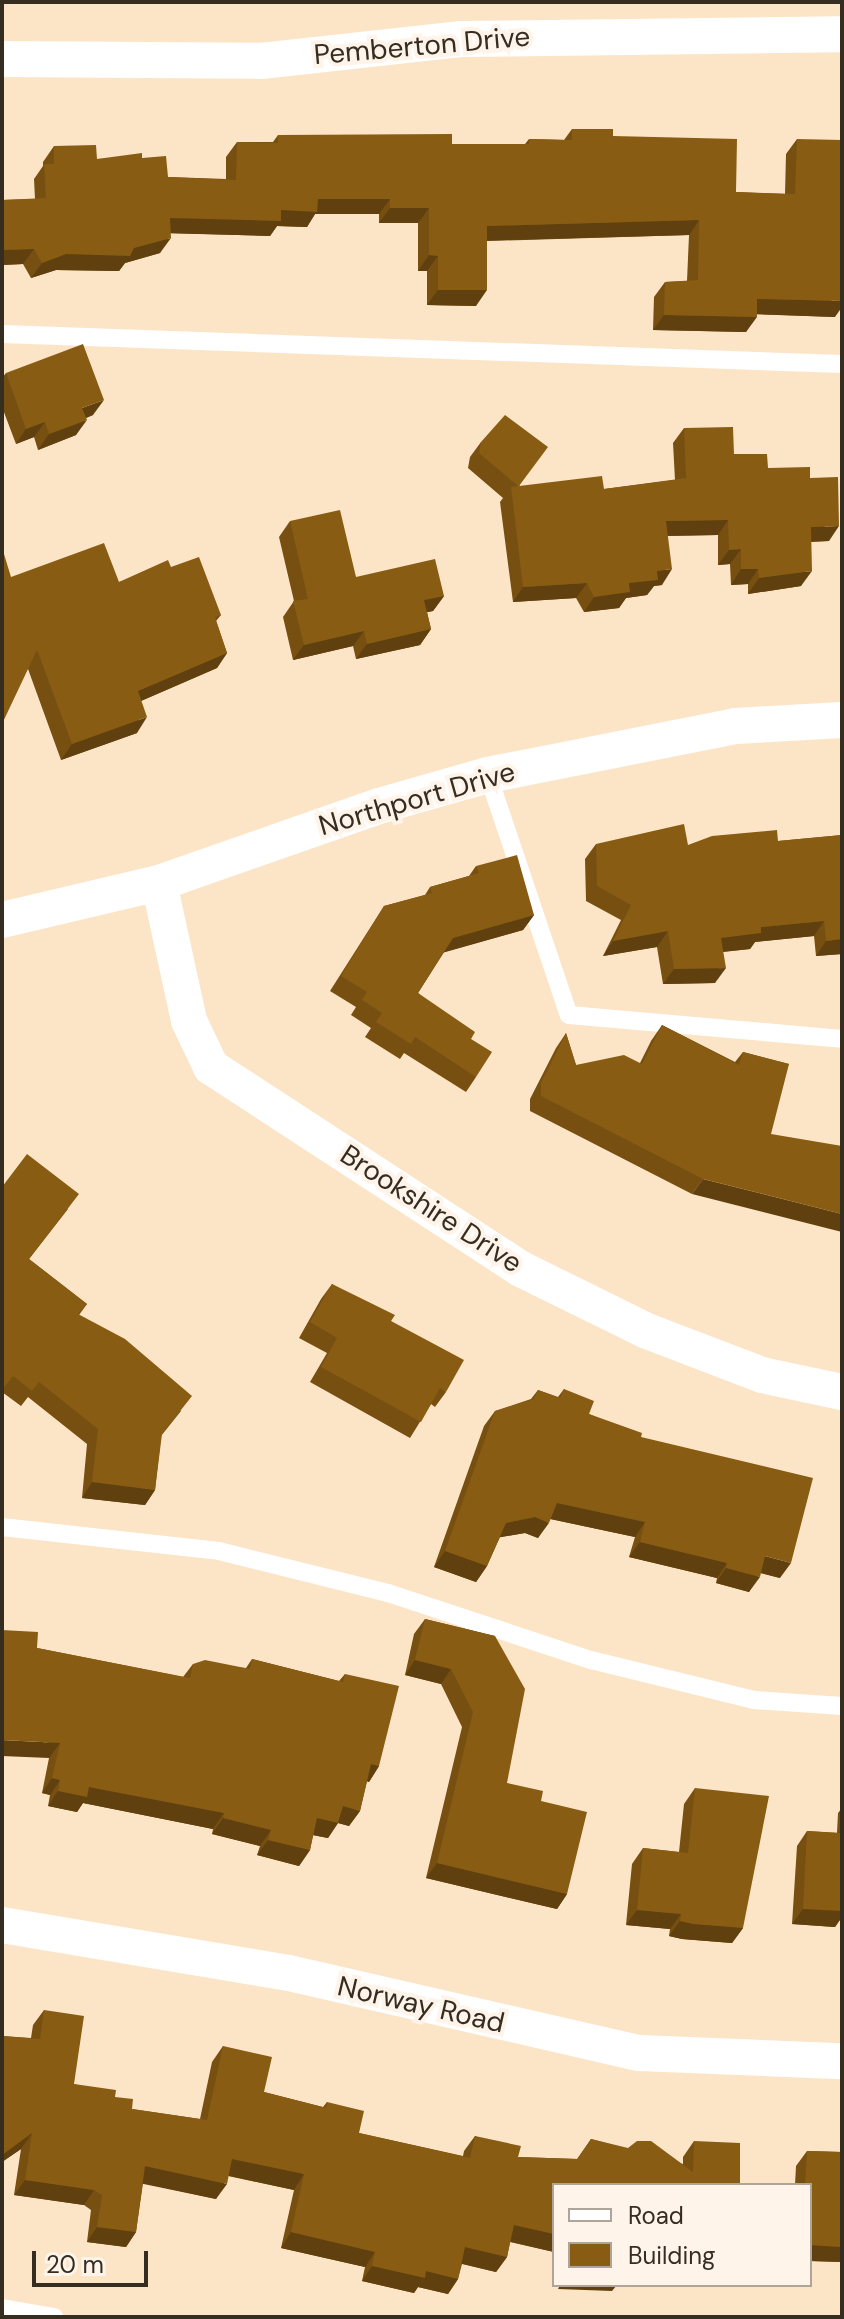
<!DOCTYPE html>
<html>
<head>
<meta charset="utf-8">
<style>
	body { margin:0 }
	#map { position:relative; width:844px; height:2319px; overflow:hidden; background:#fce5c7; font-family:"DM Sans",sans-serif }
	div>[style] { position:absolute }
	.service>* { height:18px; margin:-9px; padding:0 9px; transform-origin:9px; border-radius:9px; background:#fff }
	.minor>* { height:36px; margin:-18px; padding:0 18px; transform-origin:18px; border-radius:18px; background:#fff }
	.wall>* { inset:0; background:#764f11 }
	.shaded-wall>* { inset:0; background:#60400e }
	.building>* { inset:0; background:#895c14 }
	span { translate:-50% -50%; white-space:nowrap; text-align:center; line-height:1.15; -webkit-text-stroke:8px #fef4e9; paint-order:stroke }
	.street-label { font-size:28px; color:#362d21 }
	.frame { position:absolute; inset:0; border:4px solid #362d21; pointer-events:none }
	.legend { position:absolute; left:552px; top:2183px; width:260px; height:104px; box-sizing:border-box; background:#fef4e9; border:2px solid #aea499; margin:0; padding:10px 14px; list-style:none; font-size:24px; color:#362d21 }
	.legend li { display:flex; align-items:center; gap:16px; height:40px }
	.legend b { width:40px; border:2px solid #aea499 }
	.scale { position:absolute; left:32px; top:2251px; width:116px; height:36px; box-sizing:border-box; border:4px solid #362d21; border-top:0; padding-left:10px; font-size:24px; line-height:28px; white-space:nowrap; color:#362d21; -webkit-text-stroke:6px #fef4e9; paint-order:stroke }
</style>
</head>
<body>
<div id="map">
	<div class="service">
		<div style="left:2px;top:334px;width:841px;rotate:2.05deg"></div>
		<div style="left:488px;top:775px;width:253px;rotate:71.4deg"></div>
		<div style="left:569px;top:1015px;width:274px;rotate:5deg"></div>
		<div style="left:2px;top:1527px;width:218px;rotate:6.3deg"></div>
		<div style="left:219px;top:1551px;width:174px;rotate:14deg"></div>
		<div style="left:388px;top:1593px;width:214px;rotate:18.3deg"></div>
		<div style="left:591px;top:1660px;width:168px;rotate:13.8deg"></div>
		<div style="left:754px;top:1700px;width:88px;rotate:3.9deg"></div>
		<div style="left:2px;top:2308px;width:53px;rotate:9.8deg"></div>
	</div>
	<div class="minor">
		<div style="left:2px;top:59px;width:259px;rotate:0.4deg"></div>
		<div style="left:261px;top:61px;width:200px;rotate:-6.3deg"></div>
		<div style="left:460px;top:39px;width:382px;rotate:-0.7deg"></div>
		<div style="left:159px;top:883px;width:141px;rotate:77.7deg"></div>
		<div style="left:189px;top:1021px;width:51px;rotate:64.4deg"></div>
		<div style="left:211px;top:1067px;width:370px;rotate:33.1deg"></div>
		<div style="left:521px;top:1269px;width:140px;rotate:26.2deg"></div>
		<div style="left:647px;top:1331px;width:123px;rotate:20.9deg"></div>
		<div style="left:762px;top:1375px;width:82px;rotate:12deg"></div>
		<div style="left:2px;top:920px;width:161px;rotate:-13.3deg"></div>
		<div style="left:159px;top:883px;width:233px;rotate:-19.3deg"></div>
		<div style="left:379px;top:806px;width:113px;rotate:-15.9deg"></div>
		<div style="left:488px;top:775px;width:252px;rotate:-11.2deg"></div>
		<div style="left:735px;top:726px;width:107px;rotate:-3.2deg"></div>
		<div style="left:2px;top:1925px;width:291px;rotate:9.5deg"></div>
		<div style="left:289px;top:1973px;width:359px;rotate:12.9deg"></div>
		<div style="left:639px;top:2053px;width:203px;rotate:2.3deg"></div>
	</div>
	<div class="wall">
		<div style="clip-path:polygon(572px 129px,613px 136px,736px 192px,785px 194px,786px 154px,797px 139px,835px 317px,757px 314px,746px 332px,653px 330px,654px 297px,665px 282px,687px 281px,689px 235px,487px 241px,476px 306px,427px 305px,427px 271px,418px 271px,418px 223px,379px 223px,379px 214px,315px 214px,307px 227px,277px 226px,270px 236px,170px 233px,160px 253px,125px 263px,119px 271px,56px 270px,31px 278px,23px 264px,2px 265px,2px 200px,35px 199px,34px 179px,43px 166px,43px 162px,54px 146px,97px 159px,142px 158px,168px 177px,226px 179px,226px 157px,237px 142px,273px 142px,278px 135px,452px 144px,525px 144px,529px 139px,564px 140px)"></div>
		<div style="clip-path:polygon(6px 373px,93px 415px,86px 418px,76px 435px,38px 450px,34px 437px,16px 444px,2px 407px,2px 378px)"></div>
		<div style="clip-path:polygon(684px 428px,734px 454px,768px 468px,810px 478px,829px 541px,811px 542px,801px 586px,748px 594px,748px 584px,731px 585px,730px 564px,718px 565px,718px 535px,668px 536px,662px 585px,654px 586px,647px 595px,626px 598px,619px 608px,584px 612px,576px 598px,513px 602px,500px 502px,503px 498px,468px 468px,470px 457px,481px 442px,520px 486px,604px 489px,675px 480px,673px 443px)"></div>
		<div style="clip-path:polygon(290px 521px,356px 577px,444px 596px,433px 611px,427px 612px,431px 629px,420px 645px,356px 659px,353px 646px,293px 660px,283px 617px,294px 601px,279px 537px)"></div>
		<div style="clip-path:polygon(171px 567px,221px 615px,216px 621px,227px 653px,217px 668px,141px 701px,137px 733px,61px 760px,28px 669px,11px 577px,119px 582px)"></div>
		<div style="clip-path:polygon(842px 835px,842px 954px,816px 956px,814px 936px,755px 942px,750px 949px,723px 952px,715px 983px,663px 984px,657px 947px,603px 956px,621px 920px,586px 901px,585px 859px,596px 844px,688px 845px,778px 841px)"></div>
		<div style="clip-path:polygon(476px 866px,534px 915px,523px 930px,444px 952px,418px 993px,471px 1039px,476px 1077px,466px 1092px,404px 1053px,400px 1059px,365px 1037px,371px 1028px,351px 1015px,356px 1007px,330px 991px,384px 906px,425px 895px,430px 887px,469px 876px)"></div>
		<div style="clip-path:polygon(662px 1025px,735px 1062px,743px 1052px,789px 1064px,692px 1194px,530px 1111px,530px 1099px,556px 1048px,566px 1033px,576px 1065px,640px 1063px,651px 1041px)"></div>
		<div style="clip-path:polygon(2px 1187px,68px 1209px,29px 1259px,87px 1304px,79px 1315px,181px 1411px,161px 1436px,155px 1490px,145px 1505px,82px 1498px,87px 1444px,28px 1397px,21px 1406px,2px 1392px)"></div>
		<div style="clip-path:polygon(332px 1284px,391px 1321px,446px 1392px,435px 1407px,431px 1404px,410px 1438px,310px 1382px,327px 1353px,299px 1338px,321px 1299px)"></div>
		<div style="clip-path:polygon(564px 1389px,589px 1414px,641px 1437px,780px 1578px,760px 1573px,749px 1592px,716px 1583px,717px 1578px,629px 1557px,635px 1537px,550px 1519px,538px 1538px,525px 1533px,500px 1537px,487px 1566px,476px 1582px,434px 1567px,484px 1426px,495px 1411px,531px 1399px,538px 1390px,558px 1397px)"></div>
		<div style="clip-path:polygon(425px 1619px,495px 1636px,507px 1783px,541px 1801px,567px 1894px,557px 1909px,426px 1878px,462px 1727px,441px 1684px,405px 1675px,414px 1634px)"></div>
		<div style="clip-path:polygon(37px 1648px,183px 1677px,193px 1664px,246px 1668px,252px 1659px,339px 1681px,345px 1674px,379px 1766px,369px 1782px,367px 1781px,360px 1811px,349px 1826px,338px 1823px,328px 1838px,313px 1835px,310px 1850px,299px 1866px,257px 1855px,260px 1846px,212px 1834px,213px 1829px,83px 1803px,77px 1812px,48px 1806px,50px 1795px,42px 1793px,49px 1758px)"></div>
		<div style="clip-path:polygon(695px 1788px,743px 1928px,732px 1943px,682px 1939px,669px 1936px,670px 1929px,626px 1925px,632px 1864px,643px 1848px,679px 1852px,684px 1804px)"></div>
		<div style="clip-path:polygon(842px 1808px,842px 1917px,835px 1927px,792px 1924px,797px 1846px,807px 1831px,837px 1833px,838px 1813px)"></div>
		<div style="clip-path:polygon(44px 2010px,74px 2084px,115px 2097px,132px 2109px,200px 2119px,212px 2062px,223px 2046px,264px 2092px,323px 2107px,327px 2102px,359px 2133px,463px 2156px,464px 2151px,475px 2136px,518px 2157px,577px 2159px,591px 2139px,683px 2164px,683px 2157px,694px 2141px,740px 2185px,554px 2185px,554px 2252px,510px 2242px,507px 2257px,496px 2272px,462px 2264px,458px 2279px,448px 2294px,418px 2287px,414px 2293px,362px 2281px,365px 2267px,281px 2248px,294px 2190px,228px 2176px,216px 2199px,143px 2183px,136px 2232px,126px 2247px,87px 2242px,91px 2210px,84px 2205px,14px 2195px,21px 2149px,2px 2162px,2px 2036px,31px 2038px,33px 2025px)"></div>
		<div style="clip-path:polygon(807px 2151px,842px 2152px,842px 2262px,810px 2261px,810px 2185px,795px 2185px,796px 2166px)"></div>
	</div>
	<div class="shaded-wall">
		<div style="clip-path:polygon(318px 199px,390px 199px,379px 214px,315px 214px,307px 227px,277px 226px,270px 236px,159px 233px,170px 218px,281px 210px)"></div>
		<div style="clip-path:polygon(390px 208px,429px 208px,418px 223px,379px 223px)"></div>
		<div style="clip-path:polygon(699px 220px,689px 235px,476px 241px,487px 226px)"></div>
		<div style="clip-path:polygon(171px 238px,160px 253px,125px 263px,119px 271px,56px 270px,31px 278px,42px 263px,66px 254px,134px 248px)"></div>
		<div style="clip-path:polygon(34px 249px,23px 264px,2px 265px,2px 250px)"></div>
		<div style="clip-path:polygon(429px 255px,438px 256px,427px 271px,418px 271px)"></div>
		<div style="clip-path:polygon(438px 290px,487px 290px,476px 306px,427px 305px)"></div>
		<div style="clip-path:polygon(757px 299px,842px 301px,842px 307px,835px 317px,747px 314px)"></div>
		<div style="clip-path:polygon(664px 315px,757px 317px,746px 332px,653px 330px)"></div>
		<div style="clip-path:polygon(104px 400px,93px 415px,71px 424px,82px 408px)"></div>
		<div style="clip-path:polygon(87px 420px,76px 435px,38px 450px,49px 434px)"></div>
		<div style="clip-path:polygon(45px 422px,34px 437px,16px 444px,26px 429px)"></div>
		<div style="clip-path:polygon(728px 520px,718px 535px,656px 536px,666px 521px)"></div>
		<div style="clip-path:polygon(839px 526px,829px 541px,800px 542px,811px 527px)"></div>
		<div style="clip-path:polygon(741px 549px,730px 564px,718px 565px,729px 550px)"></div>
		<div style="clip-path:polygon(672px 569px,662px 585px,654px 586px,647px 595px,626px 598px,619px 608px,584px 612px,594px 597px,657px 571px)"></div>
		<div style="clip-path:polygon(741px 569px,758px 569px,748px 584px,731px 585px)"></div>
		<div style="clip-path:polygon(812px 571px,801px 586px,748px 594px,759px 578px)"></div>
		<div style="clip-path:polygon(587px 583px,576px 598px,513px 602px,523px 587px)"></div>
		<div style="clip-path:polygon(444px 596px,433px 611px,413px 615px,424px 600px)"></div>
		<div style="clip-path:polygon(431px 629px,420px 645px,356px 659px,367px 644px)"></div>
		<div style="clip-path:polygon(364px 631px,353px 646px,293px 660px,304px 645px)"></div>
		<div style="clip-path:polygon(227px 653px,217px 668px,127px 707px,138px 691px)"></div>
		<div style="clip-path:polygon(147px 717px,137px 733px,61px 760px,72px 744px)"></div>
		<div style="clip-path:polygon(534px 915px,523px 930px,442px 953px,453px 938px)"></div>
		<div style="clip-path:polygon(824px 921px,814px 936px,755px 942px,750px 949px,710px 953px,721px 938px,761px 927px)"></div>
		<div style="clip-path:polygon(668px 931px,657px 947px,603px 956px,613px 941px)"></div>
		<div style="clip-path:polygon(842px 939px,842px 954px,816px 956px,826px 941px)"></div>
		<div style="clip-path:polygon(726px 968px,715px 983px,663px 984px,674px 969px)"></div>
		<div style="clip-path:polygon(703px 1179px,842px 1214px,842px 1232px,692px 1194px)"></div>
		<div style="clip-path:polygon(92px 1482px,155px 1490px,145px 1505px,82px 1498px)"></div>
		<div style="clip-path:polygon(557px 1503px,645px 1522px,635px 1537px,546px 1518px)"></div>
		<div style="clip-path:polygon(535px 1517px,549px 1523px,538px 1538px,525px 1533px,496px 1538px,506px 1523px)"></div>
		<div style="clip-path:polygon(640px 1542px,727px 1563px,717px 1578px,629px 1557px)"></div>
		<div style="clip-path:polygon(445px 1551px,487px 1566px,476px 1582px,434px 1567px)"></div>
		<div style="clip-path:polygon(765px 1556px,791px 1563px,780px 1578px,754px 1571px)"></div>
		<div style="clip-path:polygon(726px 1568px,760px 1577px,749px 1592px,716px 1583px)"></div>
		<div style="clip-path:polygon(415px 1660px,451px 1669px,441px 1684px,405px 1675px)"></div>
		<div style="clip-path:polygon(2px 1740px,60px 1743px,49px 1758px,2px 1756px)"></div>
		<div style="clip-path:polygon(371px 1764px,379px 1766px,369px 1782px,360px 1779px)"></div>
		<div style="clip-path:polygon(52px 1778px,60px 1780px,50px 1795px,42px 1793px)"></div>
		<div style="clip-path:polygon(89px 1787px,224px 1813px,213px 1829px,83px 1803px,77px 1812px,48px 1806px,58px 1791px)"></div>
		<div style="clip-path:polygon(343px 1806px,360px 1811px,349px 1826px,338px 1823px,328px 1838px,307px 1834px,317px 1818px)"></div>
		<div style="clip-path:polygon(223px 1818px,271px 1830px,260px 1846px,212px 1834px)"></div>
		<div style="clip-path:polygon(268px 1840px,310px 1850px,299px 1866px,257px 1855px)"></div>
		<div style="clip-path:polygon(437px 1863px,567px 1894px,557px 1909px,426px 1878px)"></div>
		<div style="clip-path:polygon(842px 1907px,842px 1917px,835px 1927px,792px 1924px,803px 1909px)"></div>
		<div style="clip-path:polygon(637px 1910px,681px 1914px,670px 1929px,626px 1925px)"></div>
		<div style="clip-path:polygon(680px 1921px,743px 1928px,732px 1943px,682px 1939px,669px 1936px)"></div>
		<div style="clip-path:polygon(32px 2133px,21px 2149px,2px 2162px,2px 2155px)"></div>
		<div style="clip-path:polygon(232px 2159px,304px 2174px,294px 2190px,221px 2174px)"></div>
		<div style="clip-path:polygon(145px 2166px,227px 2184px,216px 2199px,134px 2182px)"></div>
		<div style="clip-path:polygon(25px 2180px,94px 2190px,84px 2205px,14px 2195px)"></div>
		<div style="clip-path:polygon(514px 2225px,554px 2234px,554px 2252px,503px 2240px)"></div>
		<div style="clip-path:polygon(97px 2227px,136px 2232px,126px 2247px,87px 2242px)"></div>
		<div style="clip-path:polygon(291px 2232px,375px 2252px,365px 2267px,281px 2248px)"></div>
		<div style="clip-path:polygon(810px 2245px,842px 2247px,842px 2262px,810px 2261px)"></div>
		<div style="clip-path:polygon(465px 2247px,507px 2257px,496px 2272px,455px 2262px)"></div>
		<div style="clip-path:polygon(372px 2266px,426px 2271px,458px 2279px,448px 2294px,418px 2287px,414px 2293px,362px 2281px)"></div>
		<div style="clip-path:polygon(560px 2285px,617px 2285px,612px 2291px,558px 2289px)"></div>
	</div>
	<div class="building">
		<div style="clip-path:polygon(572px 129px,613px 129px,613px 136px,737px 139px,736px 192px,795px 194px,797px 139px,842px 140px,842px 301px,757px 299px,757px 317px,664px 315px,665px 282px,698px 280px,699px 220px,487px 226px,487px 290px,438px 290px,438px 256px,429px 255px,429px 208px,390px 208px,390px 199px,318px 199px,317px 212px,281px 210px,281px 221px,170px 218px,171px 238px,134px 248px,130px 256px,66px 254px,42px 263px,34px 249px,2px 250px,2px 200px,46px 198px,44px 164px,54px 164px,54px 146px,96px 145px,97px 159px,142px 153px,142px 158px,166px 156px,168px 177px,236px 180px,237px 142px,278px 143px,278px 135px,452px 134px,452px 144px,529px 144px,529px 139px,572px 140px)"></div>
		<div style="clip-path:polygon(83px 344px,104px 400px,82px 408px,87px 420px,49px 434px,45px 422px,26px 429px,6px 373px)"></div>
		<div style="clip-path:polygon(505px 415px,548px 447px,519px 486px,602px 476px,604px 489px,686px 478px,684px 428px,733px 427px,734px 454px,767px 454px,768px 468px,810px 467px,810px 478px,838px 477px,839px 526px,811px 527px,812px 571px,759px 578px,758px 569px,741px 569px,741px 549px,729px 550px,728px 520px,666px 521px,672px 569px,657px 571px,658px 580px,629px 583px,630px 592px,594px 597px,587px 583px,523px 587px,511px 487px,518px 486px,479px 453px,481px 442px)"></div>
		<div style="clip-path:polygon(340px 510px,356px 577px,435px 559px,444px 596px,424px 600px,431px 629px,367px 644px,364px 631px,304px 645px,293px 601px,308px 599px,290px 521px)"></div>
		<div style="clip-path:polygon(104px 543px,119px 582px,168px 560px,171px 567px,199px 557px,221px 615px,215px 617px,227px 653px,138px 691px,147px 717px,72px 744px,37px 650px,2px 724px,2px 555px,4px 554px,11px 577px)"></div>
		<div style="clip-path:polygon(684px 824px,688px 845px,712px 836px,777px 830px,778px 841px,842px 835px,842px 939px,826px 941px,824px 921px,761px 927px,761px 933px,721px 938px,726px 968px,674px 969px,668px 931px,613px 941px,631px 905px,597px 886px,596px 844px)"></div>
		<div style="clip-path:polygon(517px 855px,534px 915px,453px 938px,418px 993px,475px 1032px,471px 1039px,492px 1052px,476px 1077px,415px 1037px,411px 1044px,376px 1022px,382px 1013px,362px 1000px,367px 992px,341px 976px,384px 906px,432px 893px,430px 887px,479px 873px,476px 866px)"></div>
		<div style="clip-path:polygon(662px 1025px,739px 1065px,743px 1052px,789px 1064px,771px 1134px,842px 1146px,842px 1214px,703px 1179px,541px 1096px,541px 1083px,566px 1033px,576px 1065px,624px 1055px,642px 1064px)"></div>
		<div style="clip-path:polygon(27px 1154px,79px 1194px,29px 1259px,87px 1304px,78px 1314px,125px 1339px,192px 1396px,162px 1434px,155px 1490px,92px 1482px,98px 1429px,39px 1382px,32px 1391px,13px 1376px,2px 1390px,2px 1187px)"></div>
		<div style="clip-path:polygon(332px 1284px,395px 1315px,391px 1321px,464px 1360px,446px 1392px,440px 1388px,421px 1422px,321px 1367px,337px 1338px,310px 1322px)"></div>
		<div style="clip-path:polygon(564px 1389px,594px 1401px,589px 1414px,642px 1433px,641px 1437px,813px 1478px,791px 1563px,765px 1556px,760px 1577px,726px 1568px,727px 1563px,640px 1542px,645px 1522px,557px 1503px,549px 1523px,535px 1517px,506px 1523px,487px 1566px,445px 1551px,495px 1411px,534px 1399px,538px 1390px,560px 1398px)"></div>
		<div style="clip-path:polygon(425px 1619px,495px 1636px,525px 1689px,507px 1783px,543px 1791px,541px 1801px,587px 1812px,567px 1894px,437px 1863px,473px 1712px,451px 1669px,415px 1660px)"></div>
		<div style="clip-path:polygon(2px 1630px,38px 1632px,37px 1648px,190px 1678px,193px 1664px,205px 1660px,250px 1669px,252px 1659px,343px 1682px,345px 1674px,399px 1686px,379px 1766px,371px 1764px,360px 1811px,343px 1806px,338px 1823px,317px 1818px,310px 1850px,268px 1840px,271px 1830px,223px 1818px,224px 1813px,89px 1787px,87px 1797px,58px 1791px,60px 1780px,52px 1778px,60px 1743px,2px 1740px)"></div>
		<div style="clip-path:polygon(695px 1788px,769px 1796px,743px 1928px,693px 1924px,680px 1921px,681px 1914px,637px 1910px,643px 1848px,688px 1853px)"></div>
		<div style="clip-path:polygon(807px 1831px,842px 1833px,842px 1911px,803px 1909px)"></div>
		<div style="clip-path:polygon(44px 2010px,84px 2016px,74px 2084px,116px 2090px,115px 2097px,133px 2099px,132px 2109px,207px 2120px,223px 2046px,272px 2057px,264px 2092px,326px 2108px,327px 2102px,364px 2111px,359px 2133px,470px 2158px,475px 2136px,521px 2146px,518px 2157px,578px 2159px,591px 2139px,628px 2148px,637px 2141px,651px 2141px,693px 2172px,694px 2141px,740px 2143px,740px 2185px,554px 2185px,554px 2234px,514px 2225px,507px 2257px,465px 2247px,458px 2279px,426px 2271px,425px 2278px,372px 2266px,375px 2252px,291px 2232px,304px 2174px,232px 2159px,227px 2184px,145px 2166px,136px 2232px,97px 2227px,102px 2195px,94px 2190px,25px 2180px,32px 2133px,2px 2155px,2px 2036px,40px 2039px)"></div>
		<div style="clip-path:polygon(807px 2151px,842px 2152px,842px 2247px,810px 2245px,810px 2185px,805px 2185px)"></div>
	</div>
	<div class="street-label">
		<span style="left:422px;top:46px;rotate:-5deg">Pemberton Drive</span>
		<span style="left:417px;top:799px;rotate:-16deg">Northport Drive</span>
		<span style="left:431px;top:1209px;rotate:33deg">Brookshire Drive</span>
		<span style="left:421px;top:2005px;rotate:13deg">Norway Road</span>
	</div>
	<div class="frame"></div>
	<ul class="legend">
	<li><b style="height:10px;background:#fff"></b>Road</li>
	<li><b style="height:22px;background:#895c14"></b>Building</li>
	</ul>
	<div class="scale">20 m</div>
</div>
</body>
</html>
